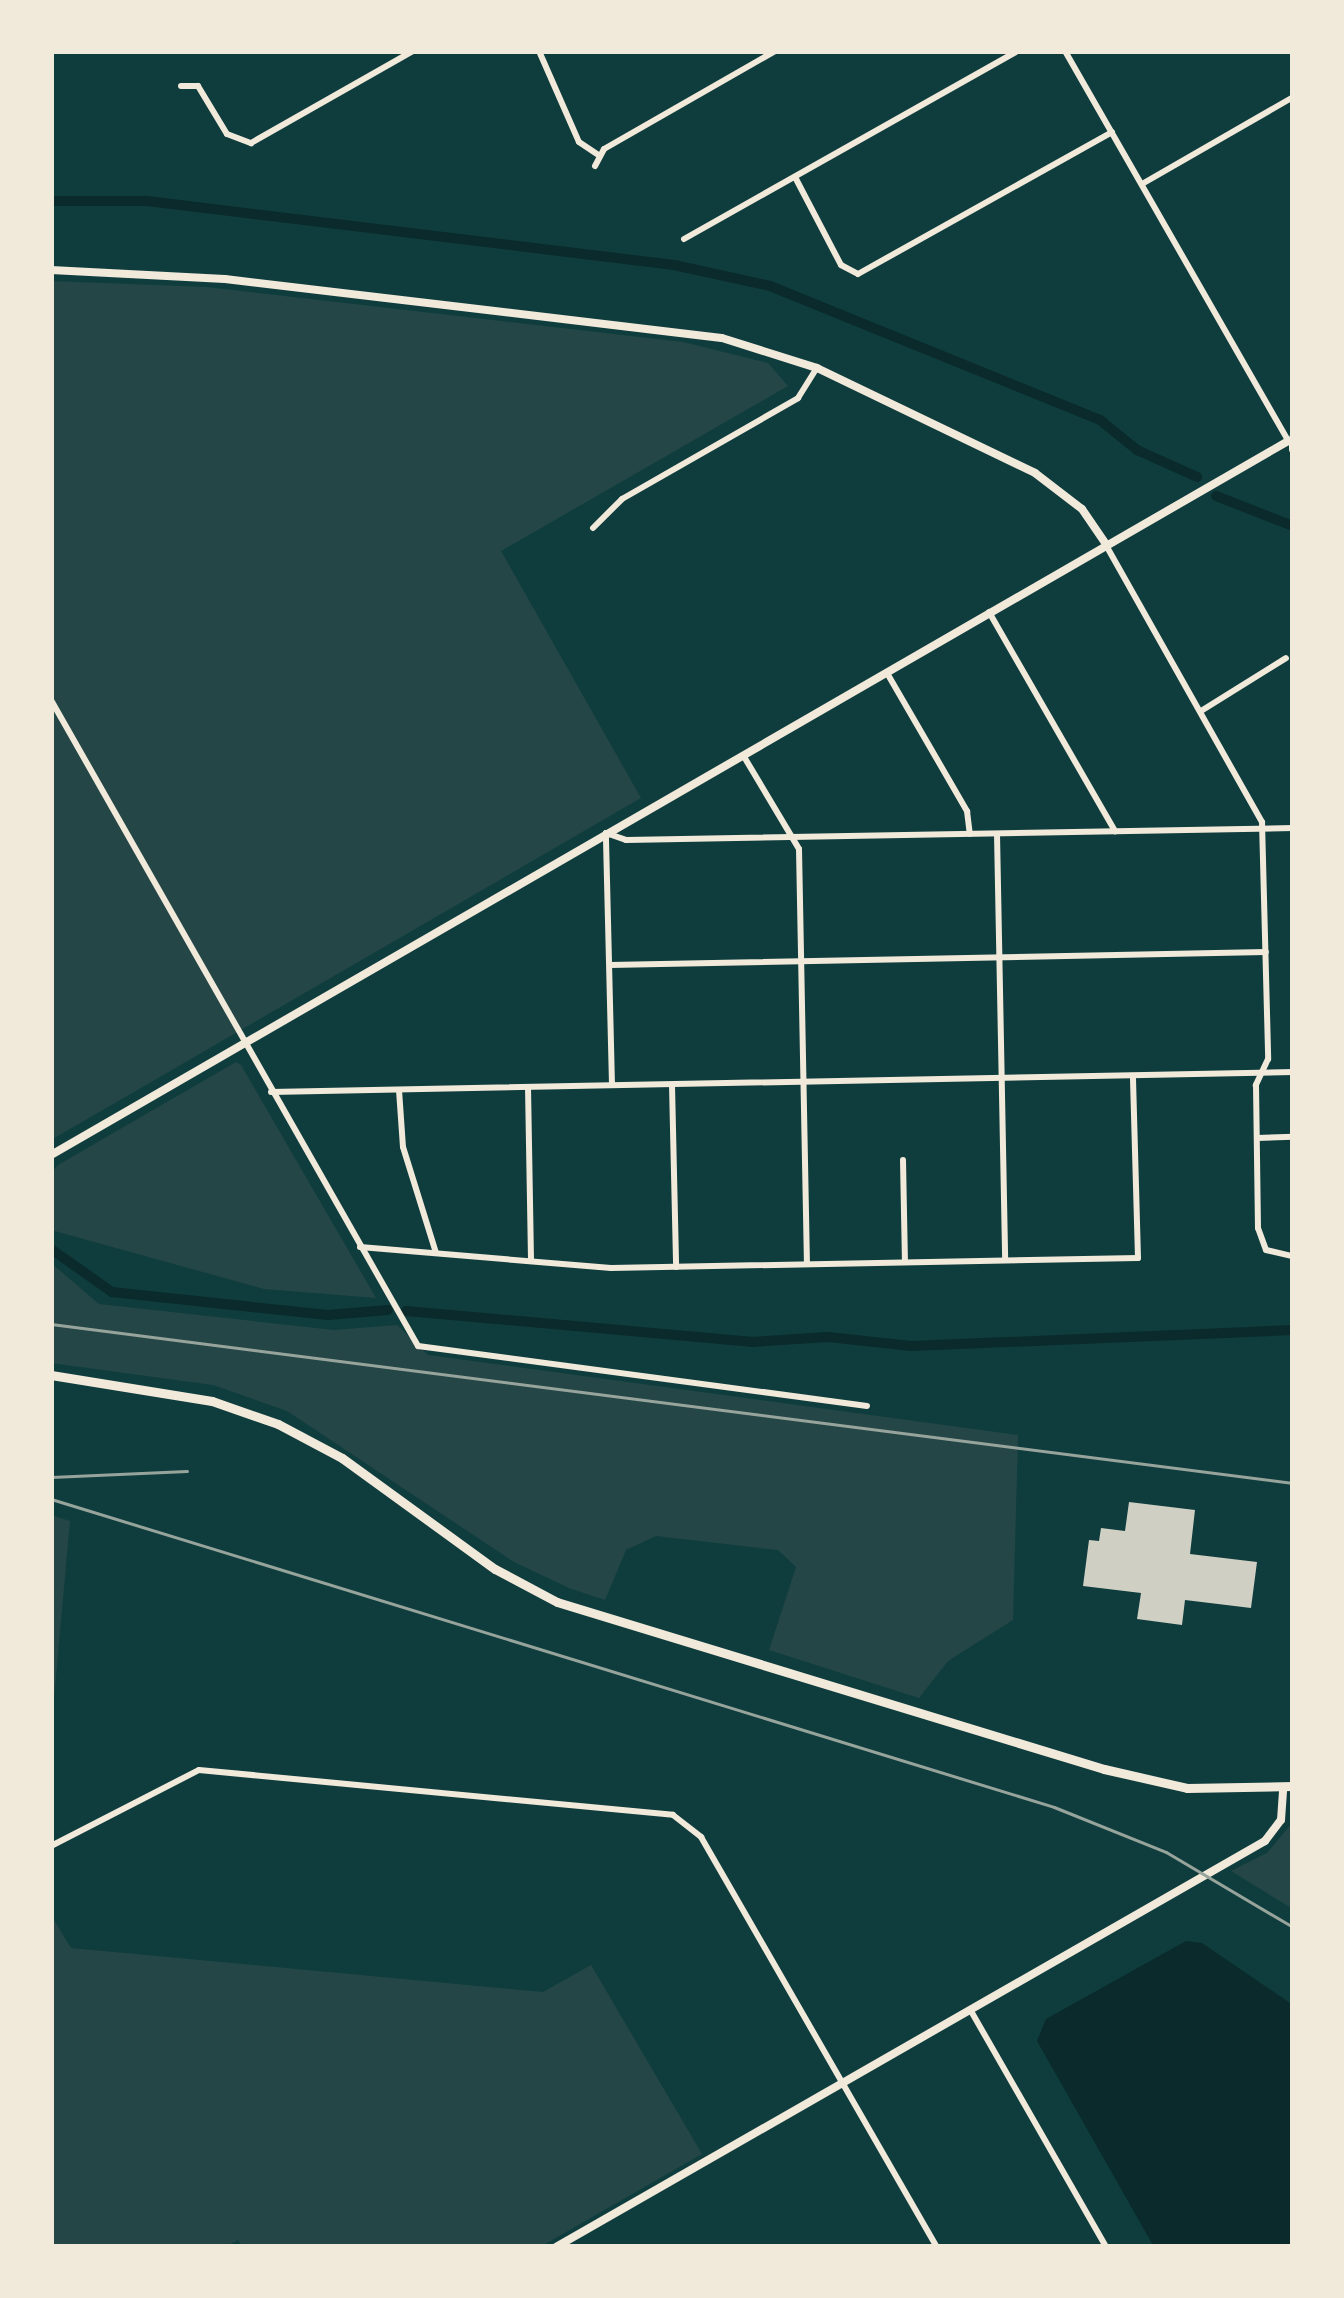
<!DOCTYPE html>
<html>
<head>
<meta charset="utf-8">
<style>
	body { margin:0 }
	#map { position:relative; width:1344px; height:2298px; overflow:hidden; background:#0f3d3e; font-family:Ubuntu,sans-serif }
	div>[style] { position:absolute }
	.green>* { inset:0; background:#244646 }
	.water>* { inset:0; background:#0a2a2b }
	.canal>* { height:10px; margin:-5px; padding:0 5px; transform-origin:5px; border-radius:5px; background:#0a2a2b }
	.building>* { inset:0; background:#cfcfc3 }
	.minor>* { height:6px; margin:-3px; padding:0 3px; transform-origin:3px; border-radius:3px; background:#f1e9da }
	.tertiary>* { height:8px; margin:-4px; padding:0 4px; transform-origin:4px; border-radius:4px; background:#f1e9da }
	.secondary>* { height:9px; margin:-4.5px; padding:0 4.5px; transform-origin:4.5px; border-radius:4.5px; background:#f1e9da }
	.primary>* { height:9px; margin:-4.5px; padding:0 4.5px; transform-origin:4.5px; border-radius:4.5px; background:#f1e9da }
	.rail>* { height:3px; margin:-1.5px; padding:0 1.5px; transform-origin:1.5px; border-radius:1.5px; background:#97a49c }
	span { translate:-50% -50%; white-space:nowrap; text-align:center; line-height:1.15; -webkit-text-stroke:12px #f1e9da; paint-order:stroke }
	.frame { position:absolute; inset:0; border:54px solid #f1e9da; pointer-events:none }
</style>
</head>
<body>
<div id="map">
	<div class="green">
		<div style="clip-path:polygon(51px 281px,207px 287px,683px 342px,768px 363px,788px 386px,501px 551px,641px 798px,51px 1140px)"></div>
		<div style="clip-path:polygon(236px 1062px,241px 1065px,376px 1298px,264px 1289px,51px 1230px,51px 1173px,58px 1165px)"></div>
		<div style="clip-path:polygon(51px 1263px,99px 1304px,334px 1330px,397px 1325px,428px 1355px,1018px 1435px,1013px 1620px,948px 1661px,919px 1698px,769px 1650px,796px 1567px,778px 1550px,656px 1536px,626px 1550px,605px 1600px,569px 1588px,514px 1562px,287px 1411px,213px 1385px,51px 1363px)"></div>
		<div style="clip-path:polygon(51px 1515px,70px 1521px,51px 1732px)"></div>
		<div style="clip-path:polygon(1293px 1822px,1293px 1909px,1231px 1871px,1267px 1853px)"></div>
		<div style="clip-path:polygon(51px 1915px,71px 1948px,543px 1992px,591px 1965px,702px 2154px,540px 2247px,243px 2247px,238px 2240px,225px 2247px,51px 2247px)"></div>
	</div>
	<div class="water">
		<div style="clip-path:polygon(1186px 1941px,1202px 1943px,1293px 2005px,1293px 2247px,1154px 2247px,1037px 2041px,1046px 2019px)"></div>
	</div>
	<div class="canal">
		<div style="left:51px;top:201px;width:96px"></div>
		<div style="left:147px;top:201px;width:531px;rotate:6.92deg"></div>
		<div style="left:674px;top:265px;width:98px;rotate:12.3deg"></div>
		<div style="left:770px;top:286px;width:356px;rotate:22.1deg"></div>
		<div style="left:1100px;top:420px;width:48px;rotate:39deg"></div>
		<div style="left:1137px;top:450px;width:66px;rotate:24.2deg"></div>
		<div style="left:1216px;top:496px;width:83px;rotate:21.3deg"></div>
		<div style="left:51px;top:1249px;width:75px;rotate:35.2deg"></div>
		<div style="left:112px;top:1292px;width:217px;rotate:6.1deg"></div>
		<div style="left:328px;top:1315px;width:60px;rotate:-4.8deg"></div>
		<div style="left:406px;top:1311px;width:346px;rotate:5.1deg"></div>
		<div style="left:751px;top:1342px;width:77px;rotate:-3.7deg"></div>
		<div style="left:828px;top:1337px;width:84px;rotate:6.1deg"></div>
		<div style="left:912px;top:1346px;width:381px;rotate:-2.4deg"></div>
	</div>
	<div class="building">
		<div style="clip-path:polygon(1129px 1502px,1195px 1510px,1190px 1554px,1257px 1562px,1251px 1608px,1185px 1600px,1182px 1625px,1137px 1619px,1141px 1593px,1083px 1586px,1089px 1540px,1099px 1541px,1101px 1528px,1125px 1531px)"></div>
	</div>
	<div class="minor">
		<div style="left:539px;top:51px;width:99px;rotate:66.3deg"></div>
		<div style="left:579px;top:142px;width:23px;rotate:34deg"></div>
		<div style="left:1065px;top:51px;width:449px;rotate:60.2deg"></div>
		<div style="left:181px;top:86px;width:17px"></div>
		<div style="left:198px;top:86px;width:56px;rotate:58.9deg"></div>
		<div style="left:227px;top:134px;width:26px;rotate:21deg"></div>
		<div style="left:251px;top:143px;width:186px;rotate:-29.6deg"></div>
		<div style="left:595px;top:166px;width:19px;rotate:-62deg"></div>
		<div style="left:604px;top:149px;width:197px;rotate:-29.8deg"></div>
		<div style="left:795px;top:177px;width:99px;rotate:62.4deg"></div>
		<div style="left:841px;top:265px;width:19px;rotate:28deg"></div>
		<div style="left:858px;top:274px;width:291px;rotate:-29.2deg"></div>
		<div style="left:1142px;top:184px;width:174px;rotate:-29.9deg"></div>
		<div style="left:684px;top:239px;width:383px;rotate:-29.4deg"></div>
		<div style="left:593px;top:528px;width:41px;rotate:-45deg"></div>
		<div style="left:622px;top:499px;width:203px;rotate:-29.8deg"></div>
		<div style="left:798px;top:398px;width:36px;rotate:-58deg"></div>
		<div style="left:1107px;top:547px;width:316px;rotate:60.6deg"></div>
		<div style="left:1262px;top:822px;width:237px;rotate:88.5deg"></div>
		<div style="left:1268px;top:1059px;width:29px;rotate:115deg"></div>
		<div style="left:1256px;top:1085px;width:143px;rotate:89.2deg"></div>
		<div style="left:1258px;top:1228px;width:23px;rotate:70deg"></div>
		<div style="left:1266px;top:1250px;width:28px;rotate:13deg"></div>
		<div style="left:989px;top:612px;width:253px;rotate:60.1deg"></div>
		<div style="left:887px;top:673px;width:160px;rotate:59.9deg"></div>
		<div style="left:967px;top:811px;width:23px;rotate:83deg"></div>
		<div style="left:51px;top:700px;width:743px;rotate:60.4deg"></div>
		<div style="left:418px;top:1346px;width:453px;rotate:7.6deg"></div>
		<div style="left:1201px;top:711px;width:100px;rotate:-31.9deg"></div>
		<div style="left:743px;top:755px;width:109px;rotate:59.2deg"></div>
		<div style="left:799px;top:849px;width:415px;rotate:88.9deg"></div>
		<div style="left:997px;top:834px;width:426px;rotate:88.9deg"></div>
		<div style="left:610px;top:965px;width:656px;rotate:-1.14deg"></div>
		<div style="left:612px;top:1085px;width:252px;rotate:-91.4deg"></div>
		<div style="left:606px;top:833px;width:21px;rotate:19deg"></div>
		<div style="left:626px;top:840px;width:667px;rotate:-1.03deg"></div>
		<div style="left:672px;top:1085px;width:182px;rotate:88.7deg"></div>
		<div style="left:528px;top:1087px;width:174px;rotate:89deg"></div>
		<div style="left:399px;top:1090px;width:57px;rotate:86deg"></div>
		<div style="left:403px;top:1147px;width:111px;rotate:72.7deg"></div>
		<div style="left:271px;top:1092px;width:1022px;rotate:-1.12deg"></div>
		<div style="left:1257px;top:1138px;width:36px;rotate:-2deg"></div>
		<div style="left:903px;top:1160px;width:102px;rotate:88.9deg"></div>
		<div style="left:360px;top:1247px;width:252px;rotate:4.8deg"></div>
		<div style="left:611px;top:1268px;width:527px;rotate:-1.09deg"></div>
		<div style="left:1138px;top:1258px;width:182px;rotate:-91.6deg"></div>
		<div style="left:51px;top:1846px;width:166px;rotate:-27.2deg"></div>
		<div style="left:199px;top:1770px;width:476px;rotate:5.4deg"></div>
		<div style="left:673px;top:1815px;width:36px;rotate:38deg"></div>
		<div style="left:701px;top:1837px;width:473px;rotate:60.1deg"></div>
		<div style="left:971px;top:2011px;width:272px;rotate:60.2deg"></div>
	</div>
	<div class="tertiary">
		<div style="left:51px;top:270px;width:174px;rotate:3deg"></div>
		<div style="left:225px;top:279px;width:500px;rotate:6.77deg"></div>
		<div style="left:722px;top:338px;width:100px;rotate:17.5deg"></div>
		<div style="left:817px;top:368px;width:242px;rotate:25.7deg"></div>
		<div style="left:1035px;top:473px;width:59px;rotate:37.5deg"></div>
		<div style="left:1082px;top:509px;width:42px;rotate:55.6deg"></div>
		<div style="left:51px;top:1155px;width:1428px;rotate:-29.99deg"></div>
		<div style="left:556px;top:2247px;width:817px;rotate:-29.8deg"></div>
		<div style="left:1265px;top:1841px;width:26px;rotate:-53deg"></div>
		<div style="left:1281px;top:1820px;width:32px;rotate:-86deg"></div>
	</div>
	<div class="secondary">
		<div style="left:1293px;top:438px;width:11px;rotate:90deg"></div>
	</div>
	<div class="primary">
		<div style="left:51px;top:1375px;width:163px;rotate:9.2deg"></div>
		<div style="left:212px;top:1401px;width:70px;rotate:19.2deg"></div>
		<div style="left:278px;top:1424px;width:72px;rotate:28deg"></div>
		<div style="left:342px;top:1458px;width:189px;rotate:36deg"></div>
		<div style="left:495px;top:1569px;width:70px;rotate:28deg"></div>
		<div style="left:557px;top:1602px;width:572px;rotate:16.98deg"></div>
		<div style="left:1104px;top:1769px;width:85px;rotate:12.9deg"></div>
		<div style="left:1187px;top:1788px;width:106px;rotate:-1.1deg"></div>
	</div>
	<div class="rail">
		<div style="left:51px;top:1324px;width:1252px;rotate:7.3deg"></div>
		<div style="left:51px;top:1477px;width:136px;rotate:-2.5deg"></div>
		<div style="left:51px;top:1499px;width:1049px;rotate:17.07deg"></div>
		<div style="left:1054px;top:1807px;width:121px;rotate:21.9deg"></div>
		<div style="left:1166px;top:1852px;width:147px;rotate:30.6deg"></div>
	</div>
	<div class="frame"></div>
</div>
</body>
</html>
